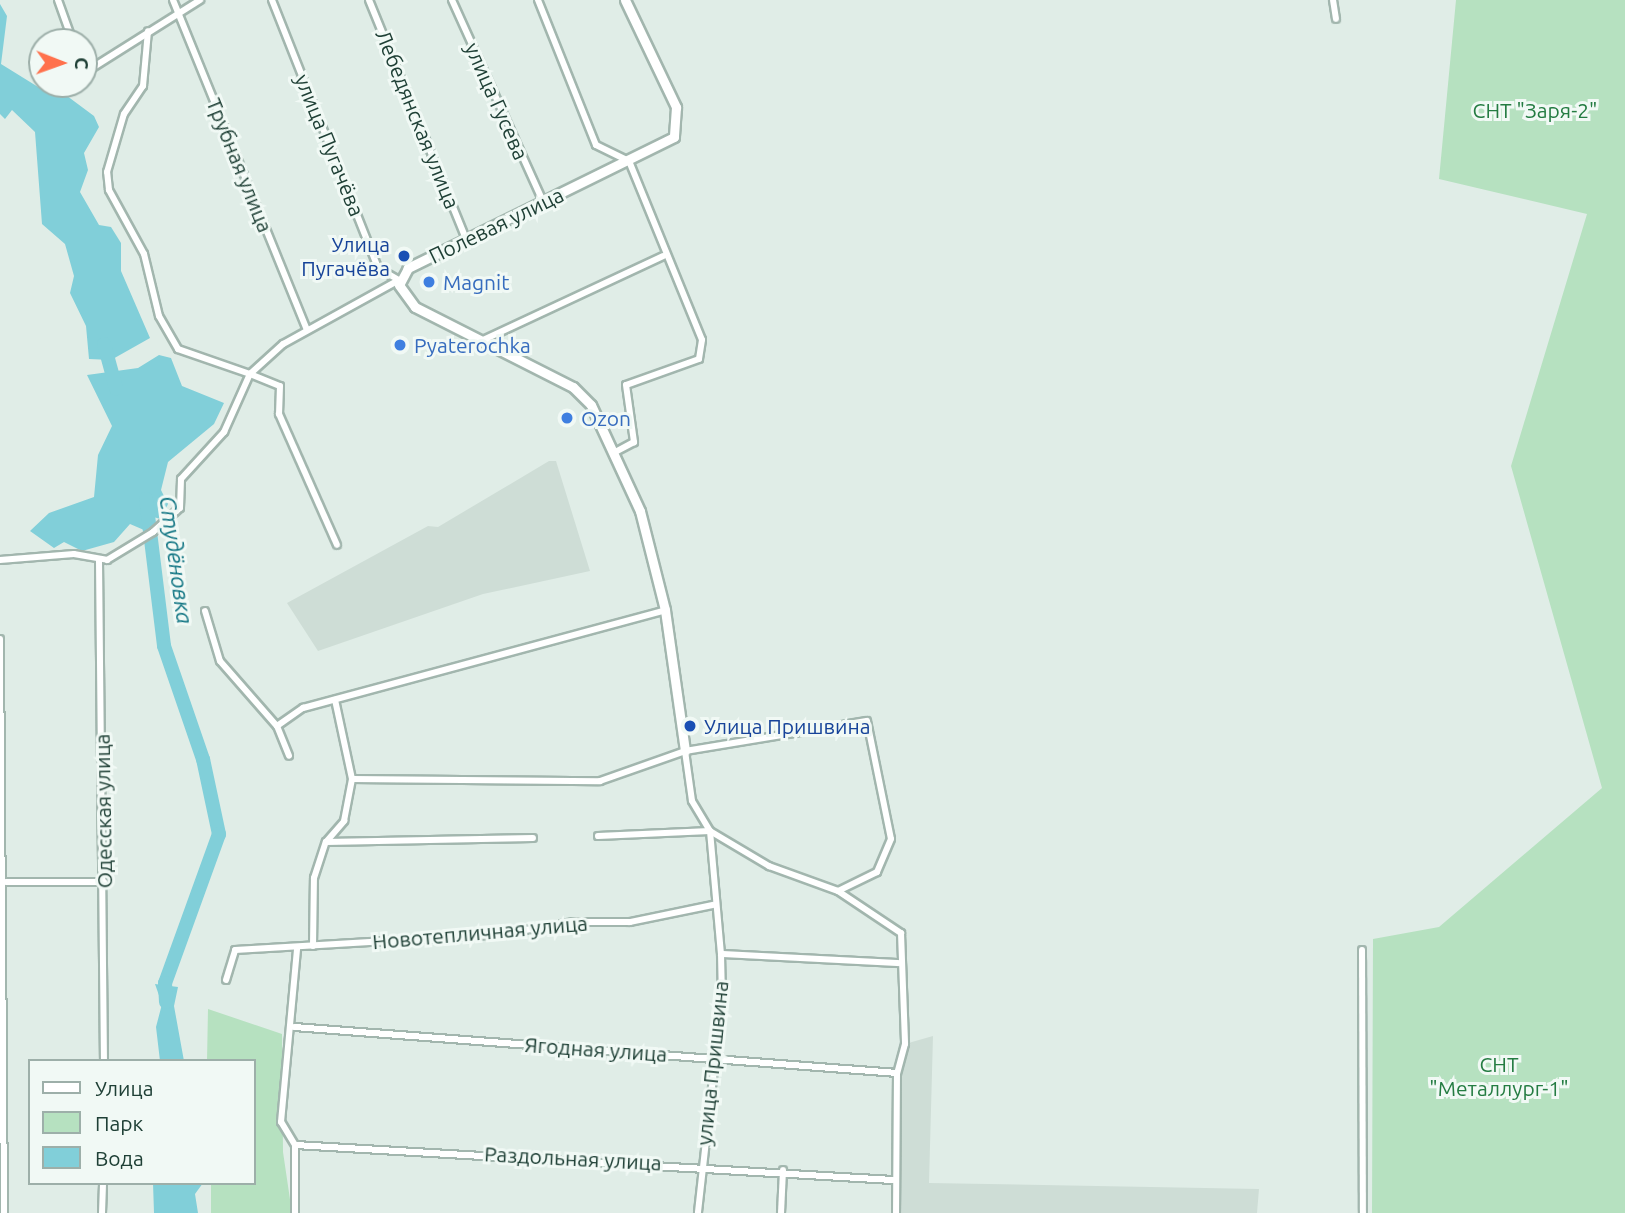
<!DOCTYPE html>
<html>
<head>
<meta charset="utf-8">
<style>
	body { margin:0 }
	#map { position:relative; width:1625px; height:1213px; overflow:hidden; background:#e0ede7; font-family:Ubuntu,sans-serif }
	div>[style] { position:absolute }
	.built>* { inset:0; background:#ceddd6 }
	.green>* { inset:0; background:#b6e1c0 }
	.water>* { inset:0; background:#81cfd9 }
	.river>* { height:14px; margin:-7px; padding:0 7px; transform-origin:7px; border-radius:7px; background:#81cfd9 }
	.roads { filter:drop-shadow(2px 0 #a2b6ae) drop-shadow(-2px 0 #a2b6ae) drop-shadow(0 2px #a2b6ae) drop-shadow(0 -2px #a2b6ae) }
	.street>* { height:6px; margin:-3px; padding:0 3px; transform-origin:3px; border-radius:3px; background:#fff }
	.secondary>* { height:9px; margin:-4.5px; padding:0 4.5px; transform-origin:4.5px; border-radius:4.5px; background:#fff }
	.dots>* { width:19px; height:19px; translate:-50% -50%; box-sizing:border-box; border:4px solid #f1f9f5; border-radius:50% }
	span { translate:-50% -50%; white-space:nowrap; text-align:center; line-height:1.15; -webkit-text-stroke:6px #f1f9f5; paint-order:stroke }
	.street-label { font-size:21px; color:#1f4036 }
	.park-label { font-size:21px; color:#247c42 }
	.transit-label { font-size:21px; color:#164399 }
	.right { translate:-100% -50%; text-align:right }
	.left { translate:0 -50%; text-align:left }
	.shop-label { font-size:21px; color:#366cbe }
	.water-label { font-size:23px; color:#117583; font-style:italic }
	.legend { position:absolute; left:28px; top:1059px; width:228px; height:126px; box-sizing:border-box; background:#f1f9f5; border:2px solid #9dafa9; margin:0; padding:9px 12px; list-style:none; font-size:21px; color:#1f4036 }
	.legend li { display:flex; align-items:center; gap:14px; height:35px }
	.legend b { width:35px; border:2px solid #9dafa9 }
	.north { position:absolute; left:28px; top:28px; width:70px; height:70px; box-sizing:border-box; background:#f1f9f5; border:2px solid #9dafa9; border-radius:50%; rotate:91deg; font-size:19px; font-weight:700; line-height:28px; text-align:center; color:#1f4036 }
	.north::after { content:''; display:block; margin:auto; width:24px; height:32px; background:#ff714c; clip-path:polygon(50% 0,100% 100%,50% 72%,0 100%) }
</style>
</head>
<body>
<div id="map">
	<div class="built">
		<div style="clip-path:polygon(549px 461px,556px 461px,590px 571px,483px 594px,318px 651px,287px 603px,428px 526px,438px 527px)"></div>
		<div style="clip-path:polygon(933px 1036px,929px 1183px,1259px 1189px,1257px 1213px,896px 1213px,897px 1073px,905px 1044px)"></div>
	</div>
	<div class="green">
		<div style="clip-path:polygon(1456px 0,1625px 0,1625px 1213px,1372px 1213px,1373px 939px,1439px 927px,1602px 788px,1511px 466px,1587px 214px,1439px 179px)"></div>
		<div style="clip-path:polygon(208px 1009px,282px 1034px,283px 1152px,292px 1213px,211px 1213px,211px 1183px,254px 1183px,254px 1061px,207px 1061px)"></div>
	</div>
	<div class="water">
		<div style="clip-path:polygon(0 4px,7px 16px,1px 64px,43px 90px,59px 90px,94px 116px,99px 127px,84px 153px,88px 170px,80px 192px,99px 225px,111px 227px,121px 243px,121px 271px,150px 338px,111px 360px,89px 359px,86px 326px,70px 293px,74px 276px,65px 244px,42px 224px,35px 132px,12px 110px,5px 119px,0 114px)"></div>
		<div style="clip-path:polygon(159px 355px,171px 358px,182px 386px,224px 403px,214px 424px,168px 462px,161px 490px,168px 504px,161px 519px,149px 516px,144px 530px,130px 524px,114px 542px,82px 551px,64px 542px,54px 548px,30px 531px,49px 513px,94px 497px,98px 455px,112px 426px,87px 375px,138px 368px)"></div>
		<div style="clip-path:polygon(155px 984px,178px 987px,174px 1006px,184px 1061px,160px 1061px,156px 1027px,162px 1004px)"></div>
		<div style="clip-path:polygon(153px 1183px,203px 1183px,195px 1194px,198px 1213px,154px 1213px)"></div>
	</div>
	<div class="river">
		<div style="left:104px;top:344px;width:46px;rotate:74.7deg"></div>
		<div style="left:146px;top:499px;width:148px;rotate:83deg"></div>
		<div style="left:164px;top:646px;width:120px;rotate:71deg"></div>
		<div style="left:203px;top:759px;width:77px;rotate:78deg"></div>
		<div style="left:219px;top:834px;width:158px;rotate:109.9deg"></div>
		<div style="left:165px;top:983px;width:19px;rotate:87deg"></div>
	</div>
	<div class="roads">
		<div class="street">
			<div style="left:58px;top:0;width:45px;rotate:70.3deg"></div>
			<div style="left:173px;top:0;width:356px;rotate:67.9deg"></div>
			<div style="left:272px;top:0;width:288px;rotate:68.4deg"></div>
			<div style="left:378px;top:268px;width:24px;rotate:30deg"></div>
			<div style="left:399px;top:280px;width:132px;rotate:151.1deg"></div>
			<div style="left:283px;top:344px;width:45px;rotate:137.7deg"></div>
			<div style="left:250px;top:374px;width:32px;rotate:22deg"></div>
			<div style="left:280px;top:386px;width:28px;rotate:92deg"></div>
			<div style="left:279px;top:414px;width:143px;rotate:66.1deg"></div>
			<div style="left:369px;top:0;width:258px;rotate:67.9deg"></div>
			<div style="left:452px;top:0;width:222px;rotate:65.7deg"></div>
			<div style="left:538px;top:0;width:156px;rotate:68.2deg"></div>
			<div style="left:596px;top:145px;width:37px;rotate:26deg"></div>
			<div style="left:629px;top:161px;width:193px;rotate:67.8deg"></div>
			<div style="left:702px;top:340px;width:19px;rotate:99deg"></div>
			<div style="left:699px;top:359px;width:77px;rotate:160.4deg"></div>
			<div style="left:626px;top:385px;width:58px;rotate:82deg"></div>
			<div style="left:634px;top:442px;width:21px;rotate:152deg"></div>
			<div style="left:1333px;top:0;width:19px;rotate:81deg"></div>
			<div style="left:84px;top:60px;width:11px;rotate:45deg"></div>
			<div style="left:92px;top:68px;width:128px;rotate:-32.2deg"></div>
			<div style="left:481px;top:341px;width:201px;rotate:-25deg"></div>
			<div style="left:0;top:560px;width:74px;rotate:-4.6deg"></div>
			<div style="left:74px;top:554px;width:34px;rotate:10deg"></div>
			<div style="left:107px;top:560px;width:54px;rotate:-31.3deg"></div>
			<div style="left:153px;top:532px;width:36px;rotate:-42deg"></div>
			<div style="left:180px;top:508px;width:29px;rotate:-88deg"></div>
			<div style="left:181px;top:479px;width:64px;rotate:-47.5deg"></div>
			<div style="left:224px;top:432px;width:64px;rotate:-65.9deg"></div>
			<div style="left:250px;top:374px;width:76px;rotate:-160.9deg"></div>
			<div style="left:178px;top:349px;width:38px;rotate:-120deg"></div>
			<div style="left:159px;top:316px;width:64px;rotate:-103.6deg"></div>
			<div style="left:144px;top:254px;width:73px;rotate:-118.7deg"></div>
			<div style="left:109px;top:190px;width:18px;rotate:-96deg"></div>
			<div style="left:107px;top:172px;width:60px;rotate:-73.7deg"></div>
			<div style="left:124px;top:114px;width:34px;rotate:-56deg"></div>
			<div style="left:143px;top:86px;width:55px;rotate:-84.8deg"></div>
			<div style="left:99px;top:561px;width:500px;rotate:89.43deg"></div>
			<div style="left:205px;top:611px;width:52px;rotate:73.3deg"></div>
			<div style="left:220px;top:661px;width:86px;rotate:48.8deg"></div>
			<div style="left:277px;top:726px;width:32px;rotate:-35deg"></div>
			<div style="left:303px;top:708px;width:375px;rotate:-15.1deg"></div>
			<div style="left:0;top:639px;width:574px;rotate:89.6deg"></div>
			<div style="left:277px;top:726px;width:32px;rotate:68deg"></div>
			<div style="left:685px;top:751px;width:50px;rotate:82deg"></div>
			<div style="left:692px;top:801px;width:35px;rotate:59deg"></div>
			<div style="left:710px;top:831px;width:123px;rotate:84.9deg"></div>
			<div style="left:721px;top:954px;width:44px;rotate:88.7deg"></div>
			<div style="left:722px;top:998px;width:216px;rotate:96.4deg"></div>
			<div style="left:352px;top:779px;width:248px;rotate:0.5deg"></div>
			<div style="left:600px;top:781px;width:90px;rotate:-19.4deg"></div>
			<div style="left:685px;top:751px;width:184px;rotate:-9.4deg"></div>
			<div style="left:867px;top:721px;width:120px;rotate:78.5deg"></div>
			<div style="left:891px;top:839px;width:36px;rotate:113deg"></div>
			<div style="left:877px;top:872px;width:43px;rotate:154deg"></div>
			<div style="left:598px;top:836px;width:112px;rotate:-2.6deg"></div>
			<div style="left:710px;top:831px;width:69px;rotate:30.7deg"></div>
			<div style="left:769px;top:866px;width:73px;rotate:19.9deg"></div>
			<div style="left:838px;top:891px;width:76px;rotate:33.7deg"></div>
			<div style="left:901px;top:933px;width:111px;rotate:87.9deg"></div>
			<div style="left:905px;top:1044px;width:30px;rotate:105deg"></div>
			<div style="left:897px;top:1073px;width:140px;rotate:90.4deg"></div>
			<div style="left:326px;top:842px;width:207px;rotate:-1.1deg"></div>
			<div style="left:6px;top:882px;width:98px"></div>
			<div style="left:313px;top:946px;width:68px;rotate:-89.2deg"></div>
			<div style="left:314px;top:878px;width:38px;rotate:-72deg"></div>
			<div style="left:326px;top:842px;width:28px;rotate:-49deg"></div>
			<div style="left:344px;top:821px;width:43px;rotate:-79.2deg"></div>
			<div style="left:352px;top:779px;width:81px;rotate:-102.1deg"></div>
			<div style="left:1362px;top:950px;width:263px;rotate:89.8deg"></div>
			<div style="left:721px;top:954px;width:178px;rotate:2.9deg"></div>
			<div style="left:226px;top:980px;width:31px;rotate:-73deg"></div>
			<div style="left:235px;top:950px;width:266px;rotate:-3.4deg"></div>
			<div style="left:501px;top:934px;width:74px;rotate:-9.3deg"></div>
			<div style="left:574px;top:922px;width:56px"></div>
			<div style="left:630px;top:922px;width:85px;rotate:-11.6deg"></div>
			<div style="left:294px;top:1027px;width:605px;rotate:4.36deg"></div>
			<div style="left:295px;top:1145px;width:599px;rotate:3.35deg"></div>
			<div style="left:102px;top:1213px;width:30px;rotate:-88deg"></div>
			<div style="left:295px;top:1213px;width:68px;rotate:-90deg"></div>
			<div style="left:295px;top:1145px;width:27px;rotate:-121deg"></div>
			<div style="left:281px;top:1122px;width:175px;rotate:-84.7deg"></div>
			<div style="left:781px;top:1213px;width:43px;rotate:-87.3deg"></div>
		</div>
		<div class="secondary">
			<div style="left:625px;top:0;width:119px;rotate:64.5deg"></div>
			<div style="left:676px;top:107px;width:30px;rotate:94deg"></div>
			<div style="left:674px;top:137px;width:297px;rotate:153.8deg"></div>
			<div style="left:408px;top:268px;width:19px;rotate:118deg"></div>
			<div style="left:399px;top:285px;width:27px;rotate:54deg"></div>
			<div style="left:415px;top:307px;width:177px;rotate:26.9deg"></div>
			<div style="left:573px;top:387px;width:25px;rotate:45deg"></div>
			<div style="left:591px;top:405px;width:117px;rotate:65.2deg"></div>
			<div style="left:640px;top:511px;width:102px;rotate:75.8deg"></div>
			<div style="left:665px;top:610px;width:142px;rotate:81.9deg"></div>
		</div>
	</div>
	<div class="dots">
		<div style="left:404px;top:256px;background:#1a4fb4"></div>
		<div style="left:429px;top:282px;background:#3f7fe0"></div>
		<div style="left:400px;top:345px;background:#3f7fe0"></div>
		<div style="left:567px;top:418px;background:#3f7fe0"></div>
		<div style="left:690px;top:726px;background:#1a4fb4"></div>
	</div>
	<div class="street-label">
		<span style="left:497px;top:101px;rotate:66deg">улица Гусева</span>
		<span style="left:418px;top:119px;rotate:68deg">Лебедянская улица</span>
		<span style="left:330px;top:145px;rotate:68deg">улица Пугачёва</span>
		<span style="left:240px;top:165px;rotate:68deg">Трубная улица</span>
		<span style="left:496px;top:225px;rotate:-26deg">Полевая улица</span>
		<span style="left:103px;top:811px;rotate:-91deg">Одесская улица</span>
		<span style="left:480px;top:932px;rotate:-5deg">Новотепличная улица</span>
		<span style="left:596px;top:1049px;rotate:4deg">Ягодная улица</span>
		<span style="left:712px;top:1063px;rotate:-84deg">улица Пришвина</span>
		<span style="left:573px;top:1158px;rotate:3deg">Раздольная улица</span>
	</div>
	<div class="park-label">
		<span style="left:1535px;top:110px">СНТ "Заря-2"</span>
		<span style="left:1499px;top:1076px">СНТ<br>"Металлург-1"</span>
	</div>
	<div class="transit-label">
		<span class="right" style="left:390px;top:256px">Улица<br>Пугачёва</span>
		<span class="left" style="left:704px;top:726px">Улица Пришвина</span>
	</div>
	<div class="shop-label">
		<span class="left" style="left:443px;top:282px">Magnit</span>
		<span class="left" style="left:414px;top:345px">Pyaterochka</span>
		<span class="left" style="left:581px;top:418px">Ozon</span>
	</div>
	<div class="water-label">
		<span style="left:176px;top:560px;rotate:82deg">Студёновка</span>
	</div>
	<ul class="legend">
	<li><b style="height:9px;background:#fff"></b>Улица</li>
	<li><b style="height:19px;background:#b6e1c0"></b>Парк</li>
	<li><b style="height:19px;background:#81cfd9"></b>Вода</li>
	</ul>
	<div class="north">С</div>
</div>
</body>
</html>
